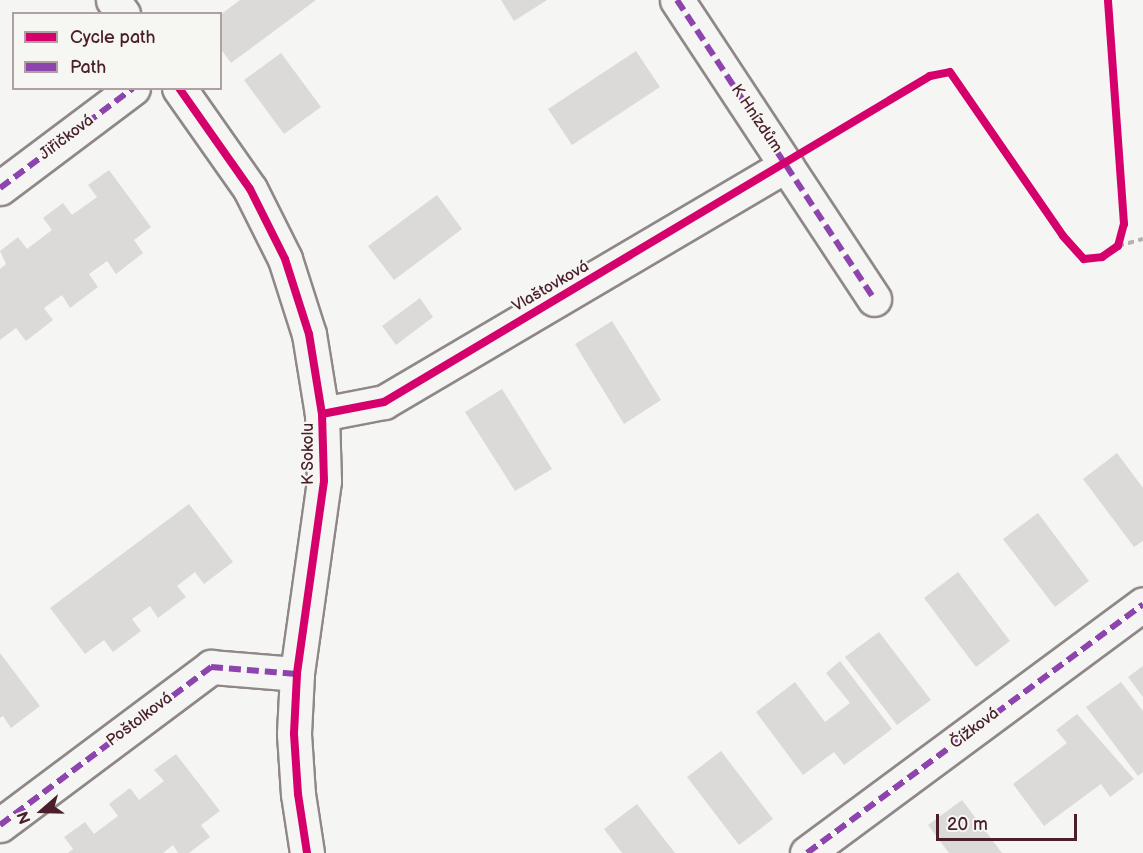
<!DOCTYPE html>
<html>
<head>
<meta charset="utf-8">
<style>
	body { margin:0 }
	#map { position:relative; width:1143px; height:853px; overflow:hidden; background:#f5f5f3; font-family:"Balsamiq Sans",sans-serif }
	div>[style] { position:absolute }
	.building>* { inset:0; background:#dcdad9 }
	.path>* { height:4px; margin-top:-2px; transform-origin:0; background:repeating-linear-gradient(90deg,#b6b2b2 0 6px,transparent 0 10.5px) }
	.roads { filter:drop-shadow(2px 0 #8f8788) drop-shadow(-2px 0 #8f8788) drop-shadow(0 2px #8f8788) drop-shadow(0 -2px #8f8788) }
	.minor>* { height:33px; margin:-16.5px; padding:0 16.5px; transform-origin:16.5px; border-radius:16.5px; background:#f5f5f3 }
	.quiet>* { height:6px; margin-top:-3px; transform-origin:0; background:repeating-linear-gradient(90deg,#8e44ad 0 12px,transparent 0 18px) }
	.cycleway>* { height:8px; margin:-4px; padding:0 4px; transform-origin:4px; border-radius:4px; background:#d6006c }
	span { translate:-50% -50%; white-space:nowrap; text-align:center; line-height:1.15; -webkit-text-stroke:4.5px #f6f6f2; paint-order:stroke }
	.street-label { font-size:16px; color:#4a1f2b }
	.legend { position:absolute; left:12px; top:12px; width:210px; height:78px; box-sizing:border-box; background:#f6f6f2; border:2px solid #b1a0a2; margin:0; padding:8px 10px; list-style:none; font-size:18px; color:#4a1f2b }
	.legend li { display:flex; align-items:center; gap:12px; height:30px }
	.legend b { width:30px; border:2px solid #b1a0a2 }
	.north { position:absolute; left:12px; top:781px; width:60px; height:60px; -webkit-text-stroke:4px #f6f6f2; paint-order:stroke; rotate:250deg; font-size:16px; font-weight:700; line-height:24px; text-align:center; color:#4a1f2b }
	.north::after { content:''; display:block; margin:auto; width:21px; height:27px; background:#4a1f2b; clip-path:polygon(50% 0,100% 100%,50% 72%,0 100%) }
	.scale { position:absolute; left:936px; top:814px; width:141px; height:27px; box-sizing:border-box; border:3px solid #4a1f2b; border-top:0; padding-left:8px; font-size:18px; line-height:21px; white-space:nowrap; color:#4a1f2b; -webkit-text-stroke:4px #f6f6f2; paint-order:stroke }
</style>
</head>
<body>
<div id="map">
	<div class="building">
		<div style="clip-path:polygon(240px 0,316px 0,231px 63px,220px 48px,220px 15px)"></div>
		<div style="clip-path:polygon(501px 0,547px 0,514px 21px)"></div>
		<div style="clip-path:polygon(636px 51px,660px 87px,572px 145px,548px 109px)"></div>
		<div style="clip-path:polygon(281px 53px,321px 107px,284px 134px,244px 80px)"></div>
		<div style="clip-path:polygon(109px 170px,151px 227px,134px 240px,143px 253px,116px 274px,107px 261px,89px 274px,98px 287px,70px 308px,62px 295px,44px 308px,53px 320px,26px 341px,16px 328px,0 340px,0 269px,6px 264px,0 251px,18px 237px,27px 249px,52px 230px,43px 218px,63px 203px,72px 215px,97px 197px,88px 185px)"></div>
		<div style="clip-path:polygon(437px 195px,462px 229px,394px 280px,368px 246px)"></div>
		<div style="clip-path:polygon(420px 298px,433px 317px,396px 345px,382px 326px)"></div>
		<div style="clip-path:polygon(612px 321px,661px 400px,624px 424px,575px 344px)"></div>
		<div style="clip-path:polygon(502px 389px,552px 469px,515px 491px,465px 412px)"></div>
		<div style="clip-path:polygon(1117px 453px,1143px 488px,1143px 541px,1134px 547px,1083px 479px)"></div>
		<div style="clip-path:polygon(189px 504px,233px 562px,204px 584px,195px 572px,177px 586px,186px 597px,158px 618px,150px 606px,132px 619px,141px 631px,113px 652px,104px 640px,85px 654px,50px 608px)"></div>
		<div style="clip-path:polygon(1038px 513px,1089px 581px,1055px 607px,1003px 539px)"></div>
		<div style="clip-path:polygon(958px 572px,1010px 641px,976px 667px,924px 598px)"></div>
		<div style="clip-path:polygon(879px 632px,931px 700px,897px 725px,845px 657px)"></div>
		<div style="clip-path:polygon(0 653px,40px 706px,11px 728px,3px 716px,0 718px)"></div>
		<div style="clip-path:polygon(840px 661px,892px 729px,844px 765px,834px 752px,803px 775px,756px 712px,795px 682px,825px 722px,850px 703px,826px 673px)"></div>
		<div style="clip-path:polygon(1143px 666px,1143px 697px,1128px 677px)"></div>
		<div style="clip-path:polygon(1121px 682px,1143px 711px,1143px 772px,1138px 776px,1086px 707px)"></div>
		<div style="clip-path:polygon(1077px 714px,1134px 779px,1110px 797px,1101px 784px,1044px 826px,1013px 784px,1067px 743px,1056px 730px)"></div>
		<div style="clip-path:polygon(721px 751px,773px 819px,739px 845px,687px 777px)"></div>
		<div style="clip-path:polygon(176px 754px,220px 811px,201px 825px,210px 837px,189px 853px,178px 853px,173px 845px,163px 853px,68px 853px,73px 849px,64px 837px,85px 822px,94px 834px,118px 816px,109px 804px,130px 788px,139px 800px,164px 781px,154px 770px)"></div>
		<div style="clip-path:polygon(962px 800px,1002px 853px,949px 853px,928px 825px)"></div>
		<div style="clip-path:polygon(637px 804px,675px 853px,622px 853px,604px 829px)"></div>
	</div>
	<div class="path">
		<div style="left:1118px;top:246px;width:26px;rotate:-16deg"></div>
	</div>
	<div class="roads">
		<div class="minor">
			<div style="left:113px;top:0;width:17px;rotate:54deg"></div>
			<div style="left:677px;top:0;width:358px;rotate:56.6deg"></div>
			<div style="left:179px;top:88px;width:123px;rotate:54.9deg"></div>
			<div style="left:250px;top:189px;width:78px;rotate:63.4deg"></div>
			<div style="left:285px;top:259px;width:79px;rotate:72.3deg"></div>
			<div style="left:309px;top:334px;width:81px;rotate:80.8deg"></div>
			<div style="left:322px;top:414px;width:67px;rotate:88.3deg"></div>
			<div style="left:324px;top:481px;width:195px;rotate:98deg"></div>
			<div style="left:297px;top:674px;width:60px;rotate:92.9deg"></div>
			<div style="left:294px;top:734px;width:60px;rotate:86.2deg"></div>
			<div style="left:298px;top:794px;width:60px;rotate:81.3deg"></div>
			<div style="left:0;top:188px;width:166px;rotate:-36.9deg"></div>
			<div style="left:322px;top:414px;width:63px;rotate:-11deg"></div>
			<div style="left:384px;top:402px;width:467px;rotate:-30.5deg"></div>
			<div style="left:0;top:825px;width:264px;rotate:-36.8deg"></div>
			<div style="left:211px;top:667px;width:86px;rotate:4.7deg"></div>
			<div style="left:807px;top:853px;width:418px;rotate:-36.5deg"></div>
		</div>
	</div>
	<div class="quiet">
		<div style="left:677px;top:0;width:358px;rotate:56.6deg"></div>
		<div style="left:0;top:188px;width:166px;rotate:-36.9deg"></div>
		<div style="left:0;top:825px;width:264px;rotate:-36.8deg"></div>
		<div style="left:211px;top:667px;width:86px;rotate:4.7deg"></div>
		<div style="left:807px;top:853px;width:418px;rotate:-36.5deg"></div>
	</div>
	<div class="cycleway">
		<div style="left:179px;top:88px;width:123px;rotate:54.9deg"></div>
		<div style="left:250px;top:189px;width:78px;rotate:63.4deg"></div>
		<div style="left:285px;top:259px;width:79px;rotate:72.3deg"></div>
		<div style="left:309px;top:334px;width:81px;rotate:80.8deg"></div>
		<div style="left:322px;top:414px;width:67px;rotate:88.3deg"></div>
		<div style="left:324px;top:481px;width:195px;rotate:98deg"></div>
		<div style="left:297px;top:674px;width:60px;rotate:92.9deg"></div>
		<div style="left:294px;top:734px;width:60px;rotate:86.2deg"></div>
		<div style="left:298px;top:794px;width:60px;rotate:81.3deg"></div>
		<div style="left:322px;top:414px;width:63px;rotate:-11deg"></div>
		<div style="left:384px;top:402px;width:636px;rotate:-30.84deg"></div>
		<div style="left:930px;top:76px;width:20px;rotate:-11deg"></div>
		<div style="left:950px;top:72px;width:199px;rotate:55.4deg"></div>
		<div style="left:1063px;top:236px;width:31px;rotate:48deg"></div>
		<div style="left:1084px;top:259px;width:18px;rotate:-6deg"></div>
		<div style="left:1102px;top:257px;width:19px;rotate:-35deg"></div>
		<div style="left:1118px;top:246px;width:23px;rotate:-75deg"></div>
		<div style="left:1124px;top:224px;width:225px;rotate:-94.1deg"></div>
	</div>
	<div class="street-label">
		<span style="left:756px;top:119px;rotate:56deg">K Hnízdům</span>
		<span style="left:67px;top:138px;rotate:-37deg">Jiřičková</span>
		<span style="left:551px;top:287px;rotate:-30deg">Vlaštovková</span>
		<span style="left:309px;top:454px;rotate:-90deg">K Sokolu</span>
		<span style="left:140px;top:720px;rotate:-37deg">Poštolková</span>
		<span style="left:975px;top:729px;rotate:-37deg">Čížková</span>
	</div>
	<ul class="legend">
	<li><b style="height:8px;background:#d6006c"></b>Cycle path</li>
	<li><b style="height:8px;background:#8e44ad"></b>Path</li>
	</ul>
	<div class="north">N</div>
	<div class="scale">20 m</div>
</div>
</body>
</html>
